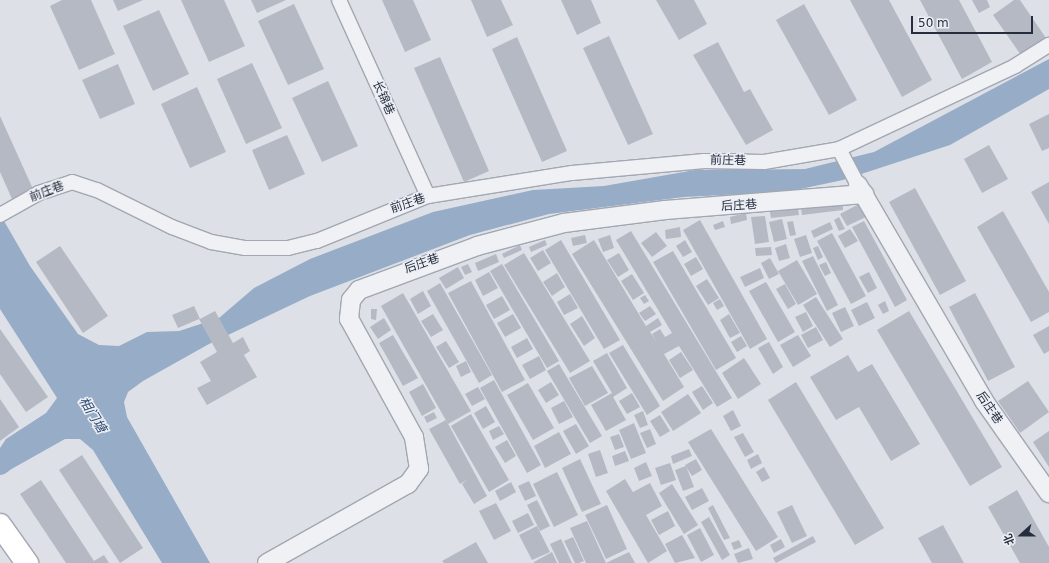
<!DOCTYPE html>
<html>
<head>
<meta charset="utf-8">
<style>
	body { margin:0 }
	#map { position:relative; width:1049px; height:563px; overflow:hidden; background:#dde0e7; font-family:"DejaVu Sans","Noto Sans SC",sans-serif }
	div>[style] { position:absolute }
	.water>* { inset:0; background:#97adc7 }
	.canal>* { height:17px; margin:-8.5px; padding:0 8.5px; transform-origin:8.5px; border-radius:8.5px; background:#97adc7 }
	.building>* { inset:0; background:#b4b9c3 }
	.roads { filter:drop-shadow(1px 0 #a2a7b1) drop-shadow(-1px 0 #a2a7b1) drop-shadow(0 1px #a2a7b1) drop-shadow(0 -1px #a2a7b1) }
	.minor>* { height:14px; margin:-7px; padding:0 7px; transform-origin:7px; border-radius:7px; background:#eff1f5 }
	.tertiary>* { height:18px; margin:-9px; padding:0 9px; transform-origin:9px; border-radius:9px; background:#eff1f5 }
	.primary>* { height:22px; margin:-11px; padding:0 11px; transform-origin:11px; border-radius:11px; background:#fff }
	span { translate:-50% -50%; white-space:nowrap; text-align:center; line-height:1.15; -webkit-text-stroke:3px #eceff5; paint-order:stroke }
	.street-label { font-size:12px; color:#262e3d }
	.water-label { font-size:13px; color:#314c71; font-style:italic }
	.north { position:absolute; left:1001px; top:515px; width:40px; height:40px; -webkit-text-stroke:3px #eceff5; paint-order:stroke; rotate:249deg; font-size:11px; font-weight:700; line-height:16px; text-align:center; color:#262e3d }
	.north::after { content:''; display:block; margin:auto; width:14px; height:18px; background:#262e3d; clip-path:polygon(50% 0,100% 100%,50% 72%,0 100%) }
	.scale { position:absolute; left:911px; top:16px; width:122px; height:18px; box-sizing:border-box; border:2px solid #262e3d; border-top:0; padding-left:5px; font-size:12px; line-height:14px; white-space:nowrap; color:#262e3d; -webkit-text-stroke:3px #eceff5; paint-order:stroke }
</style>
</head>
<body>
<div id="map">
	<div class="water">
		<div style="clip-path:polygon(1049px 59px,1049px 89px,950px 145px,843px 180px,786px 192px,684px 197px,549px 214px,470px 235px,310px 296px,209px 344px,143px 381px,128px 392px,124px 402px,127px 417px,210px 563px,162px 563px,93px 450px,80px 439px,65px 439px,8px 471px,0 459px,0 448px,6px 439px,46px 413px,57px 398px,0 309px,0 214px,30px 266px,78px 334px,99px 345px,119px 346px,147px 332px,179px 331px,219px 318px,254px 288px,310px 259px,433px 212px,533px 190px,604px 186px,695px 170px,805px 169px,874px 152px)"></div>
	</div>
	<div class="canal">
		<div style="left:0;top:466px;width:4px;rotate:-34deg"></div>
	</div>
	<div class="building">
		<div style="clip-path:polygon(62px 0,91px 0,115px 54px,79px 70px,50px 6px)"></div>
		<div style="clip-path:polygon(113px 0,143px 0,118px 11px)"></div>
		<div style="clip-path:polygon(181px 0,224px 0,245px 46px,209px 62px)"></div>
		<div style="clip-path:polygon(251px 0,286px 0,257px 13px)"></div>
		<div style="clip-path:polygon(382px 0,413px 0,431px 40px,405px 52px)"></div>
		<div style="clip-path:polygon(471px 0,501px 0,513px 25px,487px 37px)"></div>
		<div style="clip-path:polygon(561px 0,591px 0,601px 23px,577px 35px)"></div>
		<div style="clip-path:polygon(656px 0,694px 0,707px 24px,679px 40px)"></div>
		<div style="clip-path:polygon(850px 0,889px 0,932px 80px,902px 97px)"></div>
		<div style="clip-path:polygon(920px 0,959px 0,992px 62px,962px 79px)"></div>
		<div style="clip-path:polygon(972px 0,987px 0,990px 7px,979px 13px)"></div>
		<div style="clip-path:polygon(1014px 0,1020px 0,1048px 41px,1023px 58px,993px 15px)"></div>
		<div style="clip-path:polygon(294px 4px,324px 69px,288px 85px,258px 21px)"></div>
		<div style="clip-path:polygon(804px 4px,857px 100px,829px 115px,776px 20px)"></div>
		<div style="clip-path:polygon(159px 10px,189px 74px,153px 91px,123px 26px)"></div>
		<div style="clip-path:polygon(609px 36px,653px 134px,628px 145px,583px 48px)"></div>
		<div style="clip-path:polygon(517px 37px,567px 151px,542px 162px,492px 49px)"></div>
		<div style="clip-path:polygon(718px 42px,744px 92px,750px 89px,773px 130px,746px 145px,693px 55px)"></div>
		<div style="clip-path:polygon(440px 57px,489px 171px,464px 182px,414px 68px)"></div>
		<div style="clip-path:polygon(252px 63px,282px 128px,246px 144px,217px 79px)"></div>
		<div style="clip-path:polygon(118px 64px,135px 104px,100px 119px,82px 80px)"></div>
		<div style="clip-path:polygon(328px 81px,358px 146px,322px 162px,292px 98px)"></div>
		<div style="clip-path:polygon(197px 87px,226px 152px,190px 168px,161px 104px)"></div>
		<div style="clip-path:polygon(1049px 114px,1049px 148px,1042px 151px,1029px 124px)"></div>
		<div style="clip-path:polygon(0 116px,33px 189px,12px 199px,0 172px)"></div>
		<div style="clip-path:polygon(287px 135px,305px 174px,269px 190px,252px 150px)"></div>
		<div style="clip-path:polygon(989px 145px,1008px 179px,982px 193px,964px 159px)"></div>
		<div style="clip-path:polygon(1049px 182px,1049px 224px,1031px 192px)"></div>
		<div style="clip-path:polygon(915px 188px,966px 281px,940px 295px,889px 202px)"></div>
		<div style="clip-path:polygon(843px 203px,843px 210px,802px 215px,801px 208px)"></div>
		<div style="clip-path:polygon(859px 204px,866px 217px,847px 226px,840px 214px)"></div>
		<div style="clip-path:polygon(798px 209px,799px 215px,771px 218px,770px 212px)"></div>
		<div style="clip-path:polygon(1003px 211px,1049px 292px,1049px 312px,1031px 322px,977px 227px)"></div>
		<div style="clip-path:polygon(746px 213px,747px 220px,731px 224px,730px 217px)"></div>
		<div style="clip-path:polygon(765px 216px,769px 242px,755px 244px,751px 217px)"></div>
		<div style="clip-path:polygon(839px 217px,845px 229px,839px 231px,834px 220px)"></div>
		<div style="clip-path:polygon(782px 219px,787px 239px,774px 242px,769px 222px)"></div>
		<div style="clip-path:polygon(700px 220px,767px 339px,750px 349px,683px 230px)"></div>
		<div style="clip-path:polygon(723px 221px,725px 227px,715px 230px,713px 225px)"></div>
		<div style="clip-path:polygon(793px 221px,796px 235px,790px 236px,787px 222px)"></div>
		<div style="clip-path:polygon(864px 221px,907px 300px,895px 307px,852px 227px)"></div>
		<div style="clip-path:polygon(830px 222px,833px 229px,814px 238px,811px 231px)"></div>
		<div style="clip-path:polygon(680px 227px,681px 237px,666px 239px,665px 230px)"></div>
		<div style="clip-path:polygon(850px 229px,858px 241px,845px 248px,838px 236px)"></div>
		<div style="clip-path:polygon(631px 231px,732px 398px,717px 407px,679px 346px,664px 354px,684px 387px,663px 401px,572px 254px,594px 240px,646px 326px,658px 318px,662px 325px,650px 332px,657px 342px,652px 334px,660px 329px,665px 337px,672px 333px,616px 240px)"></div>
		<div style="clip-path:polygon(656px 232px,667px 246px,652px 257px,641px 243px)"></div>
		<div style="clip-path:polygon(832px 233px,866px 296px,851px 304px,817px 241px)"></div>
		<div style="clip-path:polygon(585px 235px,587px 243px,573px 246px,571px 238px)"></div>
		<div style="clip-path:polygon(610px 235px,614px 248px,603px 252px,598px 239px)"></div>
		<div style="clip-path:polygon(806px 235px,812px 253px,800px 257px,794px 239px)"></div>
		<div style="clip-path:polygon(545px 240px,547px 245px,531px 252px,529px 247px)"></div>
		<div style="clip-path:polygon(561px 240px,620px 340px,604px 349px,545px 250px)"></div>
		<div style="clip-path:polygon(685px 240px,692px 252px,683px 257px,676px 246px)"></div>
		<div style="clip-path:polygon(786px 244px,790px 258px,779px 261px,775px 248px)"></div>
		<div style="clip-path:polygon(520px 245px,522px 250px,504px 258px,502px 254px)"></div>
		<div style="clip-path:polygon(60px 246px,108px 316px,83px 333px,36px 262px)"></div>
		<div style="clip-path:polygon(818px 246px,823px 257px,818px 260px,813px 248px)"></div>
		<div style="clip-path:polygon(771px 247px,772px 255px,756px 256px,755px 248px)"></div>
		<div style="clip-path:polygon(543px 250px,551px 263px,538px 271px,530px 258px)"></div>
		<div style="clip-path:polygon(673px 251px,736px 358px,716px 370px,653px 262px)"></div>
		<div style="clip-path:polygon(524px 253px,590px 361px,570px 373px,504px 265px)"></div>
		<div style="clip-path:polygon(619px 253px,629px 270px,618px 277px,607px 260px)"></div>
		<div style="clip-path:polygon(496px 254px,499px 262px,478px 271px,475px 263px)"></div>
		<div style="clip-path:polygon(813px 256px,838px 305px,827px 311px,802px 261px)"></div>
		<div style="clip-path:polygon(696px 257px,703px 269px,691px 276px,684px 264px)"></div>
		<div style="clip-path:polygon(770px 258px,779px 274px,769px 279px,761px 263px)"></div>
		<div style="clip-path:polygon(797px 260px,817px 294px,798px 305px,778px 271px)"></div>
		<div style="clip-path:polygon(826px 262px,831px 273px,825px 276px,819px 265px)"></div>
		<div style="clip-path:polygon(468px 264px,472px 272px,465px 275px,461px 267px)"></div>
		<div style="clip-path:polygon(502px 264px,559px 361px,547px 368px,490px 271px)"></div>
		<div style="clip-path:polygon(458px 267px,464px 278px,446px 289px,439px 278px)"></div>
		<div style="clip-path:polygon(760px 268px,764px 278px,745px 287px,740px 277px)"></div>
		<div style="clip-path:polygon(489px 272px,498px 288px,483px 296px,475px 280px)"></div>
		<div style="clip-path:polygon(869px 272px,877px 288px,868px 293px,859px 277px)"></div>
		<div style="clip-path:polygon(557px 273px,565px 287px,552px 296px,543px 282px)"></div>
		<div style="clip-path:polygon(632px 274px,644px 293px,633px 300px,621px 281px)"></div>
		<div style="clip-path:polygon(707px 279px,719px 298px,708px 305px,696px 286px)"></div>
		<div style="clip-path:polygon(471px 281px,525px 380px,502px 392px,448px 293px)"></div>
		<div style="clip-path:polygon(766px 282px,795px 332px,778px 342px,749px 291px)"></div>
		<div style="clip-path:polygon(440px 283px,492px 375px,479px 383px,427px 291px)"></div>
		<div style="clip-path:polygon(785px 284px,796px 304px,788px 309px,776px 289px)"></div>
		<div style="clip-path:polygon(423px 291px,431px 306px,418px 314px,410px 299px)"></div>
		<div style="clip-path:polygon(403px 293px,471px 411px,448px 424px,381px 306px)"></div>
		<div style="clip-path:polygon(975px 293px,1015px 367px,988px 381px,949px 307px)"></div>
		<div style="clip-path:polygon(570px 294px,578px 308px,564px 315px,557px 302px)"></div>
		<div style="clip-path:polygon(645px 295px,649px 301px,644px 304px,640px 298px)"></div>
		<div style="clip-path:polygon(502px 296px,510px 310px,494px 319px,486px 305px)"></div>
		<div style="clip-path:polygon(816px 297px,843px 339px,830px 347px,803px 305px)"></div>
		<div style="clip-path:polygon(720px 299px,724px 306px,717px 310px,713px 303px)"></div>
		<div style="clip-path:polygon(885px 301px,889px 311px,883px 314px,878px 305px)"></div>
		<div style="clip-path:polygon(867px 302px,875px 318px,859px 326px,851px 310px)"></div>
		<div style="clip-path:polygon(194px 306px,200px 319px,215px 311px,233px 343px,243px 337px,250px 351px,244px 355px,257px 377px,207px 405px,197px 388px,211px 381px,200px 362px,217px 352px,199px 319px,178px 328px,172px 315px)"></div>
		<div style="clip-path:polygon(650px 306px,656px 314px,645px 321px,639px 313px)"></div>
		<div style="clip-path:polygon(845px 307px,854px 326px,841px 332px,832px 313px)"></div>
		<div style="clip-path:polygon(371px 309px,377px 309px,376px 320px,371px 319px)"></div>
		<div style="clip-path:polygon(909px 311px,1002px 467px,970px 486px,877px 330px)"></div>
		<div style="clip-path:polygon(806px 312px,813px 326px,803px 332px,795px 317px)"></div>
		<div style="clip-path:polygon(433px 314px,443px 330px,431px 337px,421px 321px)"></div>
		<div style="clip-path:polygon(513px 314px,521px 328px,505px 337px,497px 323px)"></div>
		<div style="clip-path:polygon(729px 314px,740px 333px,730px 338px,720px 320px)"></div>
		<div style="clip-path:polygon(582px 316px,595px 338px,584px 346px,570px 324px)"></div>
		<div style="clip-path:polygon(384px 318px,391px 330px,378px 339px,370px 327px)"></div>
		<div style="clip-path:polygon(1049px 326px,1049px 351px,1044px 354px,1033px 335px)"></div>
		<div style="clip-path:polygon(816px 327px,823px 340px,808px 348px,801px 335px)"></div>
		<div style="clip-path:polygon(0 329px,48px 397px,26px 412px,0 374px)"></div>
		<div style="clip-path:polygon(393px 335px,418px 378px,403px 386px,379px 343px)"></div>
		<div style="clip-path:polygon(798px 335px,811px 356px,793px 367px,780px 345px)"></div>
		<div style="clip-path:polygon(741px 336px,747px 346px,737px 352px,731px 342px)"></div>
		<div style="clip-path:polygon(527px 338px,533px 349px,517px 358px,511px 347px)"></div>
		<div style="clip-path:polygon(446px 341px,459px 362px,449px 368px,436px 347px)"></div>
		<div style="clip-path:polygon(769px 342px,783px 367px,773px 374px,758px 348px)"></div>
		<div style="clip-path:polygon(623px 345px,660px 406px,647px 415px,609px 353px)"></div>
		<div style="clip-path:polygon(681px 352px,693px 370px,680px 378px,669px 360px)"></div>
		<div style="clip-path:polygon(607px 353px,627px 388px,613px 397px,626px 420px,606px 431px,591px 405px,612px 393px,593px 361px)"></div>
		<div style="clip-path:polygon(848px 355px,858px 372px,872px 364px,920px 444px,891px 461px,859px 407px,836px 420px,810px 377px)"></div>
		<div style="clip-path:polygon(539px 356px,546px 370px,530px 379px,522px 365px)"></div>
		<div style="clip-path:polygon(744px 358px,761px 384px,738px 399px,722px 373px)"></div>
		<div style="clip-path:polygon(466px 361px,471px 372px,461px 377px,456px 366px)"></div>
		<div style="clip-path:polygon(559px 364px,602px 436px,590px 443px,547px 371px)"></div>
		<div style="clip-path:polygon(592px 366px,608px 393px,585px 406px,569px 378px)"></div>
		<div style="clip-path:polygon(494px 380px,541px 465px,527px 473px,480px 388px)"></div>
		<div style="clip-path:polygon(1028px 381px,1049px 412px,1020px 433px,998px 401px)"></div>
		<div style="clip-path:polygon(551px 382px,559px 395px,546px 403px,538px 390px)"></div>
		<div style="clip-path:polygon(796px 382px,884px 528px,855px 545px,768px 400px)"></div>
		<div style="clip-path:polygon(528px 383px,554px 428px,533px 440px,507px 395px)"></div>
		<div style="clip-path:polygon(423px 384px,436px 408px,422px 416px,409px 392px)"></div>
		<div style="clip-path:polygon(702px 386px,713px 403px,703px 410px,692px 392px)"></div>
		<div style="clip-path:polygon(478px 387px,485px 399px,472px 406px,465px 394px)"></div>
		<div style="clip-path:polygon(632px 393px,640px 407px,627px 414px,619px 401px)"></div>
		<div style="clip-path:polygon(688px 394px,701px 413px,673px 431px,661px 412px)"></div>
		<div style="clip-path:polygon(0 399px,19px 427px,0 441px)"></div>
		<div style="clip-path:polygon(564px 401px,573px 417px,559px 424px,551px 408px)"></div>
		<div style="clip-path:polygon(486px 406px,495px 422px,483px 429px,474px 413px)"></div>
		<div style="clip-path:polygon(733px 410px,741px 426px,731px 431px,723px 416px)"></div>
		<div style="clip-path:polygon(643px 411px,648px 425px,640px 428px,634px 415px)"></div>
		<div style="clip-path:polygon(434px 412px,437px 418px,427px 423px,424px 417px)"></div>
		<div style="clip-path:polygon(471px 414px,509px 480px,489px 492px,451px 426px)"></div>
		<div style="clip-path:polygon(660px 415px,670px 431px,660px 437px,650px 421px)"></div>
		<div style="clip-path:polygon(446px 420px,487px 496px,474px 504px,462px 484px,467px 480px,460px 484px,429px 429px)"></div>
		<div style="clip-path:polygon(634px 423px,646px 453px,631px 459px,619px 430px)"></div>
		<div style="clip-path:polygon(576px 424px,589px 446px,576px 454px,563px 431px)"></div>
		<div style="clip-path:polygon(499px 426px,504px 434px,493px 440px,489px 431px)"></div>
		<div style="clip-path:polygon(650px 429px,656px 444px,647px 448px,640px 433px)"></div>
		<div style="clip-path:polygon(711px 429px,778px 537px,756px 551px,688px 442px)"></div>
		<div style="clip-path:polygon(1049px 431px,1049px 467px,1033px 442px)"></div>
		<div style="clip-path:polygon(559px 432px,571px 454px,545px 468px,534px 446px)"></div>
		<div style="clip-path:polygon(743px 433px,754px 452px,745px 457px,734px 437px)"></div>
		<div style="clip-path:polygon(619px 434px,624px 447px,615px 450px,610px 437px)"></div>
		<div style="clip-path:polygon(507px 440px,516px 456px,505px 463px,495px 447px)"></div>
		<div style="clip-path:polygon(689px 449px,692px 456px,673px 464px,671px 456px)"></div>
		<div style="clip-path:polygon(600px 450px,608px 473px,596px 477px,588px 454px)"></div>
		<div style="clip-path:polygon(625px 451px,629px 461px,615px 466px,612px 456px)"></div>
		<div style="clip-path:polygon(758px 454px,762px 463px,751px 469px,747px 460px)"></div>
		<div style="clip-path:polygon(82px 455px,143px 548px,120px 563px,59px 470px)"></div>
		<div style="clip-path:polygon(580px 459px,601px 504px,582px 512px,562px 468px)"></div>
		<div style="clip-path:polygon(696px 459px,702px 470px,692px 476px,685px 465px)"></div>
		<div style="clip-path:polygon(646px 462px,652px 476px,639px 481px,634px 468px)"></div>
		<div style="clip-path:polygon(670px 463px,676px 480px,661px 485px,655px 468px)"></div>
		<div style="clip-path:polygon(686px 466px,694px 487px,683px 491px,675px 470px)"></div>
		<div style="clip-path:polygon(764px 467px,770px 478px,762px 482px,756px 472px)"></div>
		<div style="clip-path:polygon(557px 472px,578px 515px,554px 527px,533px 484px)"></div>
		<div style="clip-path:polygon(625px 479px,639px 502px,633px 492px,650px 483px,662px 506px,646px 515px,667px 551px,648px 563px,606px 491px)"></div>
		<div style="clip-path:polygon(41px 480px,94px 561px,104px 555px,109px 563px,66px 563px,20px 494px)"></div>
		<div style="clip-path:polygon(529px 481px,536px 496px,525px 501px,518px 486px)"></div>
		<div style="clip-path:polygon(511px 482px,516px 492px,500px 501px,495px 491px)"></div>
		<div style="clip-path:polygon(672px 484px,698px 525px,684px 534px,659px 493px)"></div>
		<div style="clip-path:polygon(702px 488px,709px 501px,692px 510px,685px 497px)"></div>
		<div style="clip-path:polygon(1017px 490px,1049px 547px,1049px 563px,1020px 563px,988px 507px)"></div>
		<div style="clip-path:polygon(537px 500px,550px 526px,540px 531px,527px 505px)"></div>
		<div style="clip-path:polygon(496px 503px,511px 531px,494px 540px,479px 511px)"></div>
		<div style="clip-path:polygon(607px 505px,627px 549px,606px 559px,585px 515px)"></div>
		<div style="clip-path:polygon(713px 505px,730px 538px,724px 540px,708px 508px)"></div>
		<div style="clip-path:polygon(792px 505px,807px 536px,792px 543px,777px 512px)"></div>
		<div style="clip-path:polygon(668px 511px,675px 526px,659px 535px,651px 520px)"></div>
		<div style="clip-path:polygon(528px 513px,534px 525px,518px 533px,512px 521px)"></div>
		<div style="clip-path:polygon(709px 517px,730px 555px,722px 560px,701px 522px)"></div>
		<div style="clip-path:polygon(587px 521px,606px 563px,629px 552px,635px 563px,586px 563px,570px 528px)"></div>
		<div style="clip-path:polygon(943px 525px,964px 563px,932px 563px,918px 538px)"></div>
		<div style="clip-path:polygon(537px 526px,550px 552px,532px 560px,519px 535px)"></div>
		<div style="clip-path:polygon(700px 528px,714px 555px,701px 562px,687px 535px)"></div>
		<div style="clip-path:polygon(682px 535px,695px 558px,675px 563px,665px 544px)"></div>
		<div style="clip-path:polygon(813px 536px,816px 542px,776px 563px,773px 558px)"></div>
		<div style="clip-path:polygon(573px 537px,584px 561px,579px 563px,575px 563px,564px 541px)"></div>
		<div style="clip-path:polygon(561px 539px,572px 563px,559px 563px,550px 544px)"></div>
		<div style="clip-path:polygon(781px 539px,785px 547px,774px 553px,770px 545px)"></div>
		<div style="clip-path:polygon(739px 540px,742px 547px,734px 550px,731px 543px)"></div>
		<div style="clip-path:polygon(476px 542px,488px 563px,444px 563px,442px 561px)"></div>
		<div style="clip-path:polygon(749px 548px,753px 559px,738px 563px,734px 554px)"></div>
		<div style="clip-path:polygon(552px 552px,557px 563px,534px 563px,534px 562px)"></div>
	</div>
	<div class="roads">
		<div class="minor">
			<div style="left:339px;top:0;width:215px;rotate:65.6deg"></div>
			<div style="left:839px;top:149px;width:41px;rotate:62.2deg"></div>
			<div style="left:0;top:215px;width:45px;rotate:-29.4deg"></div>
			<div style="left:39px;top:193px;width:35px;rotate:-18deg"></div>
			<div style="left:72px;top:182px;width:26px;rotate:18deg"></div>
			<div style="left:97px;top:190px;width:84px;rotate:26.3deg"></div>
			<div style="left:172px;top:227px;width:42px;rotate:21deg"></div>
			<div style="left:211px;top:242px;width:35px;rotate:10deg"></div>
			<div style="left:245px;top:248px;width:43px"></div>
			<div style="left:288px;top:248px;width:30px;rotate:-14deg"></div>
			<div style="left:317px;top:241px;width:120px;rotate:-22.1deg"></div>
			<div style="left:428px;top:196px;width:146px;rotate:-9.1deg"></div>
			<div style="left:572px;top:173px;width:133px;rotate:-5.2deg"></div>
			<div style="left:704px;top:161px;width:60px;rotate:1deg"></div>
			<div style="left:764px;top:162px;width:76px;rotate:-9.8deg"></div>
			<div style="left:839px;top:149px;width:195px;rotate:-25.2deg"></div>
			<div style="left:1015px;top:66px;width:40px;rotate:-32deg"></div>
		</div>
		<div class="tertiary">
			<div style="left:858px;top:185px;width:250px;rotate:59.7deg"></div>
			<div style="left:984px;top:401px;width:113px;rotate:54.8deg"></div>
			<div style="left:267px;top:563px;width:162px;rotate:-29.3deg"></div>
			<div style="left:408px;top:484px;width:19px;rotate:-54deg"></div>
			<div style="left:419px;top:469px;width:32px;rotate:-99deg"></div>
			<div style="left:414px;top:437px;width:135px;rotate:-118.8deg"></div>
			<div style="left:349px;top:319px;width:19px;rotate:-84deg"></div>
			<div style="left:351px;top:300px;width:13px;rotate:-51deg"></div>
			<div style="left:359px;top:290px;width:126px;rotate:-20.4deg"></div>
			<div style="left:477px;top:246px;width:90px;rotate:-14.8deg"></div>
			<div style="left:564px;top:223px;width:102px;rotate:-7.3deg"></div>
			<div style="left:665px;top:210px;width:200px;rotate:-4.6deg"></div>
		</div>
		<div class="primary">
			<div style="left:0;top:525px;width:47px;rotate:54.6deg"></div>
		</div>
	</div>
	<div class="street-label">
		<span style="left:383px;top:98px;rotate:66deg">长锦巷</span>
		<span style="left:728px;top:161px;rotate:1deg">前庄巷</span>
		<span style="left:47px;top:192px;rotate:-21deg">前庄巷</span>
		<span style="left:408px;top:204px;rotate:-19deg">前庄巷</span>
		<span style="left:739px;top:206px;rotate:-3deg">后庄巷</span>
		<span style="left:422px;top:264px;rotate:-19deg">后庄巷</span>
		<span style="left:989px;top:408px;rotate:56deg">后庄巷</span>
	</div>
	<div class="water-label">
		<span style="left:92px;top:415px;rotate:58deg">相门塘</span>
	</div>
	<div class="north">北</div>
	<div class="scale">50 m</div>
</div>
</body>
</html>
